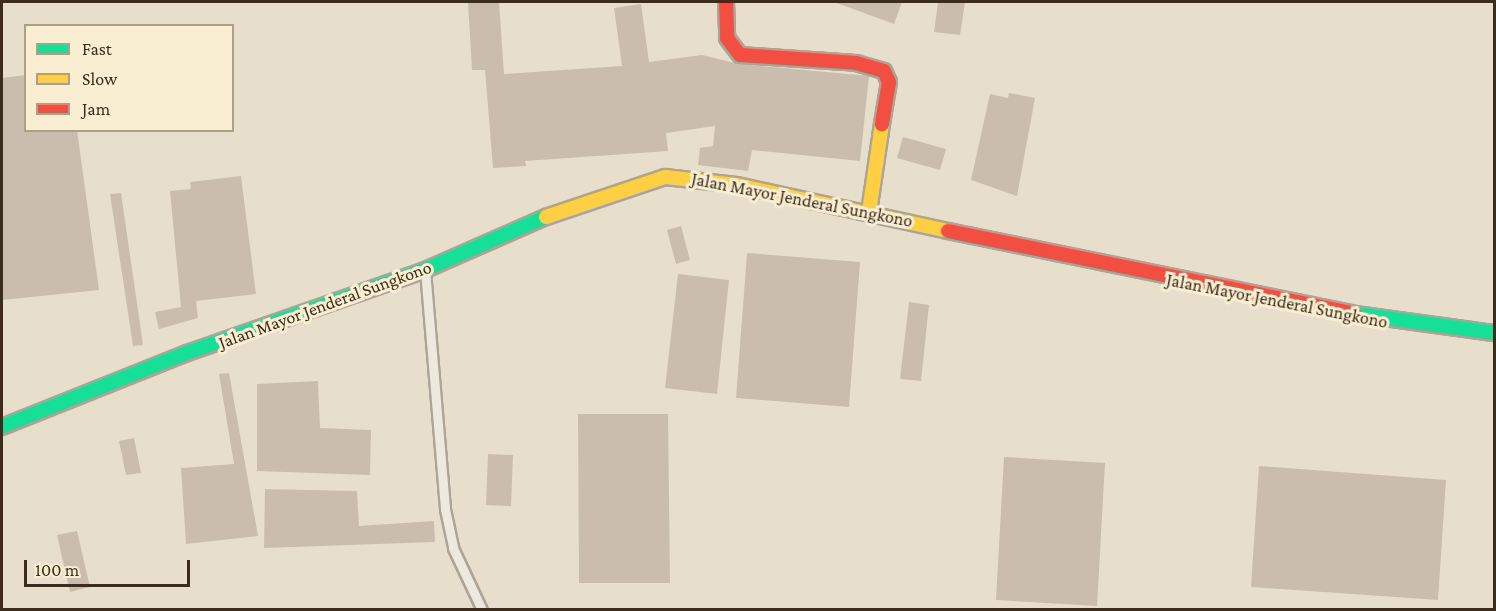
<!DOCTYPE html>
<html>
<head>
<meta charset="utf-8">
<style>
	body { margin:0 }
	#map { position:relative; width:1496px; height:611px; overflow:hidden; background:#e7dfcc; font-family:"Crimson Pro",serif }
	div>[style] { position:absolute }
	.building>* { inset:0; background:#cbbdad }
	.roads { filter:drop-shadow(2px 0 #aca496) drop-shadow(-2px 0 #aca496) drop-shadow(0 2px #aca496) drop-shadow(0 -2px #aca496) }
	.street>* { height:9px; margin:-4.5px; padding:0 4.5px; transform-origin:4.5px; border-radius:4.5px; background:#eee9df }
	.fast>* { height:14px; margin:-7px; padding:0 7px; transform-origin:7px; border-radius:7px; background:#16e098 }
	.slow>* { height:14px; margin:-7px; padding:0 7px; transform-origin:7px; border-radius:7px; background:#ffcf43 }
	.jam>* { height:14px; margin:-7px; padding:0 7px; transform-origin:7px; border-radius:7px; background:#f24e42 }
	span { translate:-50% -50%; white-space:nowrap; text-align:center; line-height:1.15; -webkit-text-stroke:6px #f9eed2; paint-order:stroke }
	.street-label { font-size:18px; color:#3c2c1c }
	.frame { position:absolute; inset:0; border:3px solid #3c2c1c; pointer-events:none }
	.legend { position:absolute; left:24px; top:24px; width:210px; height:108px; box-sizing:border-box; background:#f9eed2; border:2px solid #ada089; margin:0; padding:8px 10px; list-style:none; font-size:18px; color:#3c2c1c }
	.legend li { display:flex; align-items:center; gap:12px; height:30px }
	.legend b { width:30px; border:2px solid #ada089 }
	.scale { position:absolute; left:24px; top:560px; width:166px; height:27px; box-sizing:border-box; border:3px solid #3c2c1c; border-top:0; padding-left:8px; font-size:18px; line-height:21px; white-space:nowrap; color:#3c2c1c; -webkit-text-stroke:4px #f9eed2; paint-order:stroke }
</style>
</head>
<body>
<div id="map">
	<div class="building">
		<div style="clip-path:polygon(468px 2px,499px 2px,504px 74px,622px 66px,614px 8px,641px 4px,649px 62px,702px 55px,739px 64px,869px 76px,860px 161px,752px 150px,748px 171px,698px 165px,700px 148px,713px 146px,715px 126px,666px 133px,668px 151px,525px 161px,526px 166px,493px 168px,485px 70px,472px 70px)"></div>
		<div style="clip-path:polygon(834px 2px,902px 2px,894px 24px)"></div>
		<div style="clip-path:polygon(938px 2px,965px 2px,960px 35px,934px 32px)"></div>
		<div style="clip-path:polygon(26px 75px,26px 130px,77px 130px,99px 290px,2px 300px,2px 78px)"></div>
		<div style="clip-path:polygon(1009px 93px,1035px 98px,1017px 196px,971px 180px,990px 94px,1008px 98px)"></div>
		<div style="clip-path:polygon(903px 137px,946px 149px,940px 170px,897px 158px)"></div>
		<div style="clip-path:polygon(241px 176px,256px 294px,196px 301px,198px 318px,159px 329px,155px 312px,181px 307px,170px 191px,191px 189px,190px 182px)"></div>
		<div style="clip-path:polygon(121px 193px,143px 345px,133px 346px,110px 194px)"></div>
		<div style="clip-path:polygon(681px 226px,690px 260px,676px 264px,667px 230px)"></div>
		<div style="clip-path:polygon(747px 253px,860px 262px,849px 407px,736px 398px)"></div>
		<div style="clip-path:polygon(678px 274px,729px 280px,717px 394px,665px 388px)"></div>
		<div style="clip-path:polygon(909px 302px,929px 305px,921px 381px,900px 379px)"></div>
		<div style="clip-path:polygon(229px 373px,258px 536px,186px 544px,181px 468px,234px 464px,219px 374px)"></div>
		<div style="clip-path:polygon(318px 381px,320px 428px,371px 430px,370px 475px,257px 471px,257px 384px)"></div>
		<div style="clip-path:polygon(578px 414px,668px 414px,670px 583px,579px 583px)"></div>
		<div style="clip-path:polygon(134px 438px,141px 473px,126px 475px,119px 441px)"></div>
		<div style="clip-path:polygon(488px 454px,513px 455px,511px 506px,486px 505px)"></div>
		<div style="clip-path:polygon(1004px 457px,1105px 463px,1097px 606px,996px 600px)"></div>
		<div style="clip-path:polygon(1259px 466px,1446px 480px,1438px 600px,1251px 587px)"></div>
		<div style="clip-path:polygon(265px 489px,357px 491px,359px 526px,434px 521px,435px 542px,264px 548px)"></div>
		<div style="clip-path:polygon(77px 531px,90px 587px,70px 592px,57px 535px)"></div>
	</div>
	<div class="roads">
		<div class="street">
			<div style="left:425px;top:270px;width:240px;rotate:85.2deg"></div>
			<div style="left:445px;top:509px;width:40px;rotate:78deg"></div>
			<div style="left:453px;top:548px;width:68px;rotate:64.9deg"></div>
		</div>
		<div class="fast">
			<div style="left:1355px;top:314px;width:140px;rotate:7.8deg"></div>
			<div style="left:2px;top:427px;width:199px;rotate:-21.8deg"></div>
			<div style="left:187px;top:353px;width:252px;rotate:-19.2deg"></div>
			<div style="left:425px;top:270px;width:132px;rotate:-23.7deg"></div>
		</div>
		<div class="slow">
			<div style="left:869px;top:212px;width:89px;rotate:-81.6deg"></div>
			<div style="left:546px;top:217px;width:126px;rotate:-18.6deg"></div>
			<div style="left:665px;top:177px;width:72px;rotate:6.3deg"></div>
			<div style="left:737px;top:185px;width:216px;rotate:12.3deg"></div>
		</div>
		<div class="jam">
			<div style="left:726px;top:2px;width:36px;rotate:88deg"></div>
			<div style="left:727px;top:38px;width:21px;rotate:53deg"></div>
			<div style="left:740px;top:55px;width:116px;rotate:3.9deg"></div>
			<div style="left:856px;top:63px;width:29px;rotate:16deg"></div>
			<div style="left:884px;top:71px;width:12px;rotate:66deg"></div>
			<div style="left:889px;top:82px;width:43px;rotate:99.5deg"></div>
			<div style="left:948px;top:231px;width:415px;rotate:11.5deg"></div>
		</div>
	</div>
	<div class="street-label">
		<span style="left:802px;top:200px;rotate:11deg">Jalan Mayor Jenderal Sungkono</span>
		<span style="left:1277px;top:301px;rotate:11deg">Jalan Mayor Jenderal Sungkono</span>
		<span style="left:325px;top:305px;rotate:-20deg">Jalan Mayor Jenderal Sungkono</span>
	</div>
	<div class="frame"></div>
	<ul class="legend">
	<li><b style="height:8px;background:#16e098"></b>Fast</li>
	<li><b style="height:8px;background:#ffcf43"></b>Slow</li>
	<li><b style="height:8px;background:#f24e42"></b>Jam</li>
	</ul>
	<div class="scale">100 m</div>
</div>
</body>
</html>
